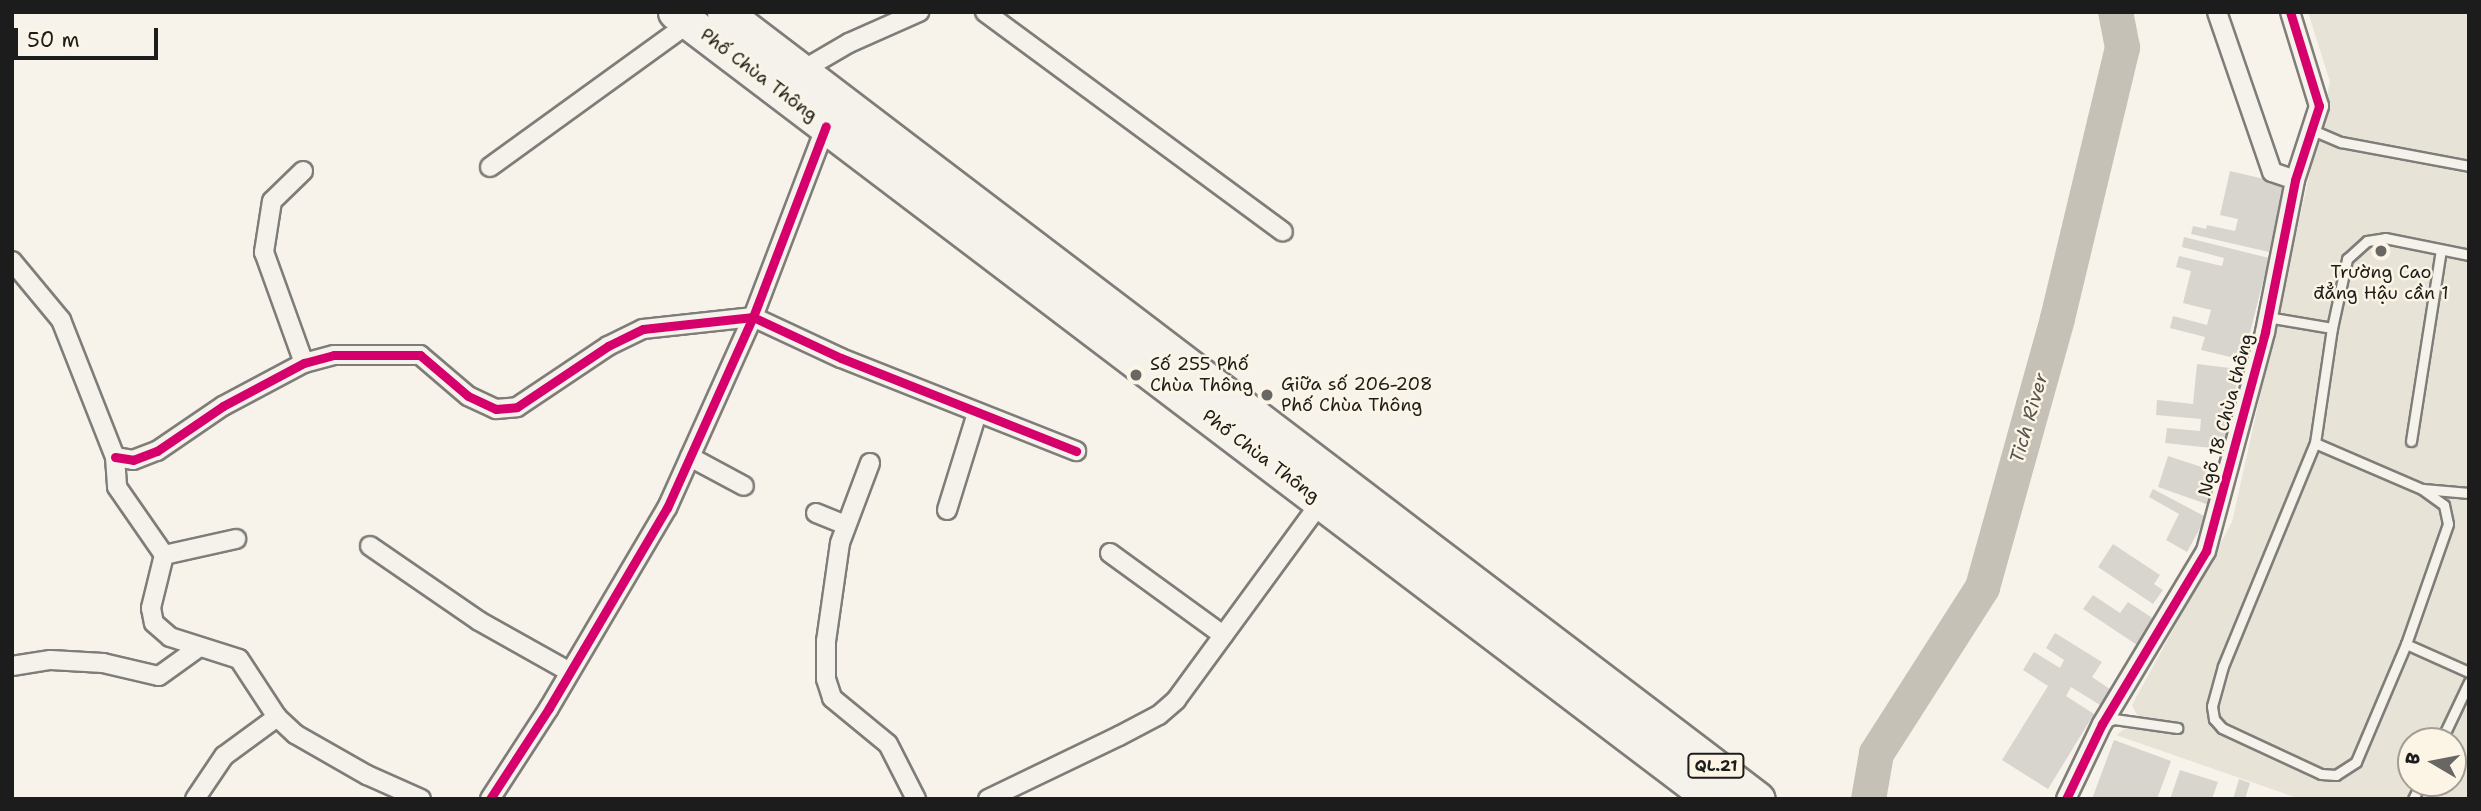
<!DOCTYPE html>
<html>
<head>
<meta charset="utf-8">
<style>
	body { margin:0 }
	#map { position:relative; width:2481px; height:811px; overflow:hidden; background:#f7f3ea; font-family:"Shantell Sans",sans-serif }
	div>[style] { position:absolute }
	.built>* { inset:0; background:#e8e3d7 }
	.river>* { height:35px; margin:-17.5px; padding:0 17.5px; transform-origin:17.5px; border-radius:17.5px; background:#c5c1b7 }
	.building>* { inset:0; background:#d8d5cf }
	.roads { filter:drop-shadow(2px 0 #7f7d79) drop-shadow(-2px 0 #7f7d79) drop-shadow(0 2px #7f7d79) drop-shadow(0 -2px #7f7d79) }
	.lane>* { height:9px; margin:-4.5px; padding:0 4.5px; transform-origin:4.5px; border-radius:4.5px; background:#f5f2ec }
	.street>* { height:18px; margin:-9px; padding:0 9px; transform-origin:9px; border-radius:9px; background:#f5f2ec }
	.highway>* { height:33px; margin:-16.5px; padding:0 16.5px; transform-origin:16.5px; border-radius:16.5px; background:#f5f2ec }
	.cycleway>* { height:9px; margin:-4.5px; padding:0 4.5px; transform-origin:4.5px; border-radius:4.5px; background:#d6006c }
	.dots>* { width:19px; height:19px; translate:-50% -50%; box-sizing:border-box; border:4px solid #fcf5e5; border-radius:50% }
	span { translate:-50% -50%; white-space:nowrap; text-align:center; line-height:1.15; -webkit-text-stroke:5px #fcf5e5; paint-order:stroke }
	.shield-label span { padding:2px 5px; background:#fcf5e5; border:2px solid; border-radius:5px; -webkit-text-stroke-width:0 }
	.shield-label { font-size:16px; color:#1c1c1c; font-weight:700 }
	.street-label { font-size:18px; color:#1c1c1c }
	.poi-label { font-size:18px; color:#1c1c1c }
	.left { translate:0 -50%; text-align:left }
	.water-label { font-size:19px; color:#575551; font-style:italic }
	.frame { position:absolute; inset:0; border:14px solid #1c1c1c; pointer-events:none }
	.north { position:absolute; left:2397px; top:727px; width:70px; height:70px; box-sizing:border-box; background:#fcf5e5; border:2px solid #a29e95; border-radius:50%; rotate:280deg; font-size:19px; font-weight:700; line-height:28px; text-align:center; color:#1c1c1c }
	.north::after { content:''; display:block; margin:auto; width:24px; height:32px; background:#696764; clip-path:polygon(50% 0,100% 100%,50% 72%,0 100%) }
	.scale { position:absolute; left:14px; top:28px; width:144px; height:32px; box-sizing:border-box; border:4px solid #1c1c1c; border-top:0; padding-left:9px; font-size:21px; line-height:24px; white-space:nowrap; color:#1c1c1c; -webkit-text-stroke:5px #fcf5e5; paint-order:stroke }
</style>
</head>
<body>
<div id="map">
	<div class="built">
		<div style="clip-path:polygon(evenodd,2308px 12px,2469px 12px,2469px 799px,2300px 799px,2116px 735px,2139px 719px,2132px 705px,2232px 522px,2330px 82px,2308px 12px,2411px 741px,2453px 741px,2453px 783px,2411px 783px,2411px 741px)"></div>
	</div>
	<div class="river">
		<div style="left:1868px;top:799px;width:47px;rotate:-80.1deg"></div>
		<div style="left:1876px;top:753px;width:197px;rotate:-57.4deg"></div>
		<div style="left:1982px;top:587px;width:279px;rotate:-74.4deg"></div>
		<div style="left:2057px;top:318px;width:279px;rotate:-76.5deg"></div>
		<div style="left:2122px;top:47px;width:36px;rotate:-101deg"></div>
	</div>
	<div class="building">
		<div style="clip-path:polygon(2230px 171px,2285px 184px,2269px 252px,2191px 234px,2193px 226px,2206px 229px,2207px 225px,2235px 231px,2238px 219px,2220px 215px)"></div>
		<div style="clip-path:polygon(2184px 237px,2269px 258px,2243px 360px,2201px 350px,2205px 337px,2170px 328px,2173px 316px,2207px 325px,2211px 310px,2183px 303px,2191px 271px,2176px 267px,2179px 256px,2222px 266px,2224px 258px,2182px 247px)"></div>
		<div style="clip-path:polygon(2197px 364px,2238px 369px,2230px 450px,2165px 443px,2167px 428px,2200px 431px,2201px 419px,2156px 415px,2157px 400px,2193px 404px)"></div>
		<div style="clip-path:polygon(2168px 456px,2223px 474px,2212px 506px,2158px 487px)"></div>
		<div style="clip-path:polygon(2153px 489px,2206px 517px,2187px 552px,2166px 540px,2179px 514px,2149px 497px)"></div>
		<div style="clip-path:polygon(2113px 544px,2160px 575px,2154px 584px,2163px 590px,2153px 604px,2098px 567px)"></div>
		<div style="clip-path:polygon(2093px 595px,2120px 613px,2128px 602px,2157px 621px,2140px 647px,2083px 609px)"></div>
		<div style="clip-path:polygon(2055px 633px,2102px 662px,2092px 677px,2110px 689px,2100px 705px,2071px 687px,2066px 696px,2094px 714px,2048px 789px,2002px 760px,2048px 686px,2023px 670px,2034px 652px,2060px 668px,2064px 660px,2046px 648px)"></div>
		<div style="clip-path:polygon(2114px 740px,2171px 761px,2157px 799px,2092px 799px)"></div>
		<div style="clip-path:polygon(2180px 770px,2218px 782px,2212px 799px,2170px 799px)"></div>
		<div style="clip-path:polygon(2239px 779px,2250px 783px,2245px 799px,2233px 799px)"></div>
	</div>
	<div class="roads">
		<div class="lane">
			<div style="left:2310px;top:129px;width:34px;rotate:23deg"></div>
			<div style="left:2341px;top:142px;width:130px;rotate:10.6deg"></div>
			<div style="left:2267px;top:317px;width:66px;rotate:9.6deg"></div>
			<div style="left:2332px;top:328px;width:71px;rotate:-77.7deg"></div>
			<div style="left:2347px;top:259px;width:27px;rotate:-42deg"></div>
			<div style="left:2367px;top:241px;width:18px;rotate:-9deg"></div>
			<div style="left:2385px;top:238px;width:86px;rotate:11.4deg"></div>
			<div style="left:2411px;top:441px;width:193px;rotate:-81.1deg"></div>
			<div style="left:2315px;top:443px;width:116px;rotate:23.3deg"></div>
			<div style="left:2422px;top:489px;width:27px;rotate:36deg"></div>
			<div style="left:2444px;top:505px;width:19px;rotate:78deg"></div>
			<div style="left:2448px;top:524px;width:127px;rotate:109.3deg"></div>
			<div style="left:2406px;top:644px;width:128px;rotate:113deg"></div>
			<div style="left:2356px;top:762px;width:24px;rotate:147deg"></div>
			<div style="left:2336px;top:775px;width:15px;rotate:-176deg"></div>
			<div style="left:2321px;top:774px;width:109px;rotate:-155.1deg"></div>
			<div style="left:2222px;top:728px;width:12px;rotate:-132deg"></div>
			<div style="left:2214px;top:719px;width:13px;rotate:-99deg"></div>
			<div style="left:2212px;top:706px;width:41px;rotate:-74.6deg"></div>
			<div style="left:2223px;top:666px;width:241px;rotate:-67.6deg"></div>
			<div style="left:2315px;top:443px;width:116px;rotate:-81.6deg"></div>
			<div style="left:2423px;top:489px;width:46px;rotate:5deg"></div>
			<div style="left:2406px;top:644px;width:69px;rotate:24deg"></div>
			<div style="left:2104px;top:723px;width:11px;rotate:-22deg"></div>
			<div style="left:2114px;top:719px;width:64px;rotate:8.1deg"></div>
			<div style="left:2441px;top:741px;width:65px;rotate:-64.6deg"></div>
			<div style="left:2413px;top:799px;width:18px;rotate:-63deg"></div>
		</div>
		<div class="street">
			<div style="left:985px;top:12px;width:370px;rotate:36.4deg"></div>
			<div style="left:2217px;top:12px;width:169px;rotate:71deg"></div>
			<div style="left:2272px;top:172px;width:24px;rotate:19deg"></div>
			<div style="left:801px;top:71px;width:56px;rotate:-30.3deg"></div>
			<div style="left:849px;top:43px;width:77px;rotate:-23.9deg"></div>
			<div style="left:490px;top:167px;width:246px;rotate:-35.9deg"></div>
			<div style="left:303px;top:171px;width:43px;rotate:135.9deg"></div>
			<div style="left:272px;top:201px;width:52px;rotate:98.9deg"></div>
			<div style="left:264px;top:252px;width:118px;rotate:70.2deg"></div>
			<div style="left:12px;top:261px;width:77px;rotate:50.3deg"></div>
			<div style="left:61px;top:320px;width:147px;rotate:68.5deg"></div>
			<div style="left:115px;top:457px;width:30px;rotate:86deg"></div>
			<div style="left:117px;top:487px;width:83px;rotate:55.3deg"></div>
			<div style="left:164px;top:555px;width:55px;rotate:103.8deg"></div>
			<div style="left:151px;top:608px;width:15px;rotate:79deg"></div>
			<div style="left:154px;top:623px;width:21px;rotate:41deg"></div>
			<div style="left:170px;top:637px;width:72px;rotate:17.7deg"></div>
			<div style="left:239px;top:659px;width:69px;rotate:56.8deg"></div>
			<div style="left:277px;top:717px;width:25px;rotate:43deg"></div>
			<div style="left:295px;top:734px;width:83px;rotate:29.7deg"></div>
			<div style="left:367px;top:775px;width:59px;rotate:24deg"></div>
			<div style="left:115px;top:457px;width:18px;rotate:9deg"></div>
			<div style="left:133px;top:460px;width:26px;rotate:-21deg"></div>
			<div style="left:157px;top:451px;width:80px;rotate:-34.3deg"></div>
			<div style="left:223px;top:406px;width:92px;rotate:-28deg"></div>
			<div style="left:304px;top:363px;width:31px;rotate:-15deg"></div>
			<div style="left:334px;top:355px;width:86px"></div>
			<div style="left:420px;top:355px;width:63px;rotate:40.5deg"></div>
			<div style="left:468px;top:396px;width:31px;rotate:25deg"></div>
			<div style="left:496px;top:409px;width:21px;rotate:-5deg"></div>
			<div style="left:517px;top:407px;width:110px;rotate:-33.8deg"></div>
			<div style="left:608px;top:346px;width:39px;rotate:-26deg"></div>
			<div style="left:643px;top:329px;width:111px;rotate:-6.2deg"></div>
			<div style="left:753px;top:317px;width:97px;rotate:25deg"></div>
			<div style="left:841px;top:358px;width:253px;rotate:21.6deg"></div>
			<div style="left:690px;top:457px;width:61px;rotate:28.2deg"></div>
			<div style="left:870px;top:463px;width:85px;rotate:110.6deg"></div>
			<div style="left:840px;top:543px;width:99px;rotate:98.1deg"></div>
			<div style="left:826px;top:641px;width:38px;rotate:90deg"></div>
			<div style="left:826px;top:679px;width:20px;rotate:72deg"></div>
			<div style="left:832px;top:698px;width:72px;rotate:39.4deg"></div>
			<div style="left:888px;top:744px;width:62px;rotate:63deg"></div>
			<div style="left:947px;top:510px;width:102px;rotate:-72.8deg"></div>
			<div style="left:816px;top:513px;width:32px;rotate:22deg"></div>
			<div style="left:370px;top:546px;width:132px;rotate:34.5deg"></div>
			<div style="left:479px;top:621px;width:104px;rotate:29.3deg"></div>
			<div style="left:1110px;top:553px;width:140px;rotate:36deg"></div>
			<div style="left:164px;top:555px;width:74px;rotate:-12.5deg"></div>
			<div style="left:12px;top:666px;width:39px;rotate:-9deg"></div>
			<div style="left:51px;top:660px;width:52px;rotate:3.3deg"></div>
			<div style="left:103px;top:663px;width:57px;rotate:13.1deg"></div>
			<div style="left:159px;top:676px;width:48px;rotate:-35.7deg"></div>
			<div style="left:195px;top:799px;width:52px;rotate:-56deg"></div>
			<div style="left:224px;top:756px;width:66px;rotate:-36.3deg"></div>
			<div style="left:490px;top:799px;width:108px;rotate:-57deg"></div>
			<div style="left:549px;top:708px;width:232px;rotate:-59.5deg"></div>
			<div style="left:667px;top:508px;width:209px;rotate:-65.8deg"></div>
			<div style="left:753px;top:317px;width:204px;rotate:-69.1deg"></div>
			<div style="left:988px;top:799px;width:145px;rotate:-25.7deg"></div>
			<div style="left:1119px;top:736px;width:45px;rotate:-27.7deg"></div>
			<div style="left:1159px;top:715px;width:23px;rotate:-41deg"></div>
			<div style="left:1176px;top:700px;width:245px;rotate:-53.8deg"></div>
			<div style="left:2066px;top:799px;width:83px;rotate:-64.4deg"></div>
			<div style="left:2102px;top:724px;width:202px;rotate:-59deg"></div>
			<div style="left:2206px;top:551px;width:227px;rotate:-74.9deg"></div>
			<div style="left:2265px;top:332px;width:155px;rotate:-78.8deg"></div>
			<div style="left:2295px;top:180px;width:78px;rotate:-72deg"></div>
			<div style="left:2319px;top:106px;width:98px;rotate:-107.1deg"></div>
		</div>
		<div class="highway">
			<div style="left:675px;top:12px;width:1302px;rotate:37.2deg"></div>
			<div style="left:724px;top:12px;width:1299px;rotate:37.28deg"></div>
		</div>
	</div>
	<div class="cycleway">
		<div style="left:115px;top:457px;width:18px;rotate:9deg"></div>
		<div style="left:133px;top:460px;width:26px;rotate:-21deg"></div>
		<div style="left:157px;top:451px;width:80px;rotate:-34.3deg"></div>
		<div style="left:223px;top:406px;width:92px;rotate:-28deg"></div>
		<div style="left:304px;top:363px;width:31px;rotate:-15deg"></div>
		<div style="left:334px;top:355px;width:86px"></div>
		<div style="left:420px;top:355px;width:63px;rotate:40.5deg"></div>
		<div style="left:468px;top:396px;width:31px;rotate:25deg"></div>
		<div style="left:496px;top:409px;width:21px;rotate:-5deg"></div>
		<div style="left:517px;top:407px;width:110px;rotate:-33.8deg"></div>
		<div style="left:608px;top:346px;width:39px;rotate:-26deg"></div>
		<div style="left:643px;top:329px;width:111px;rotate:-6.2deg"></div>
		<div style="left:753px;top:317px;width:97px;rotate:25deg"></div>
		<div style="left:841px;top:358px;width:253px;rotate:21.6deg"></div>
		<div style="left:490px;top:799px;width:108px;rotate:-57deg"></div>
		<div style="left:549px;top:708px;width:232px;rotate:-59.5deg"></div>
		<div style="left:667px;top:508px;width:209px;rotate:-65.8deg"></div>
		<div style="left:753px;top:317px;width:204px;rotate:-69.1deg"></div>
		<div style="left:2066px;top:799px;width:83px;rotate:-64.4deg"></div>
		<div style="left:2102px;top:724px;width:202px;rotate:-59deg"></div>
		<div style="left:2206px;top:551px;width:227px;rotate:-74.9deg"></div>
		<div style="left:2265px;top:332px;width:155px;rotate:-78.8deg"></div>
		<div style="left:2295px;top:180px;width:78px;rotate:-72deg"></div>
		<div style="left:2319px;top:106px;width:98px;rotate:-107.1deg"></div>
	</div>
	<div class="dots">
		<div style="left:2381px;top:251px;background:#696764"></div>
		<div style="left:1136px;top:375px;background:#696764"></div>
		<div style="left:1267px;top:395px;background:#696764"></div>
	</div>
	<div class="shield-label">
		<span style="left:1716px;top:766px">QL.21</span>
	</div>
	<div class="street-label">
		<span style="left:759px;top:75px;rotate:37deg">Phố Chùa Thông</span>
		<span style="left:2226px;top:415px;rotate:-75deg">Ngõ 18 Chùa thông</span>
		<span style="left:1261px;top:456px;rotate:37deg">Phố Chùa Thông</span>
	</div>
	<div class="poi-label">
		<span style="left:2381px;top:283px">Trường Cao<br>đẳng Hậu cần 1</span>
		<span class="left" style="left:1150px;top:375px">Số 255 Phố<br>Chùa Thông</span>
		<span class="left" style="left:1281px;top:395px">Giữa số 206-208<br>Phố Chùa Thông</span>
	</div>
	<div class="water-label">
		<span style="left:2029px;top:418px;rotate:-74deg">Tich River</span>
	</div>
	<div class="frame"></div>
	<div class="north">B</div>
	<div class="scale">50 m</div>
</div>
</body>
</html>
